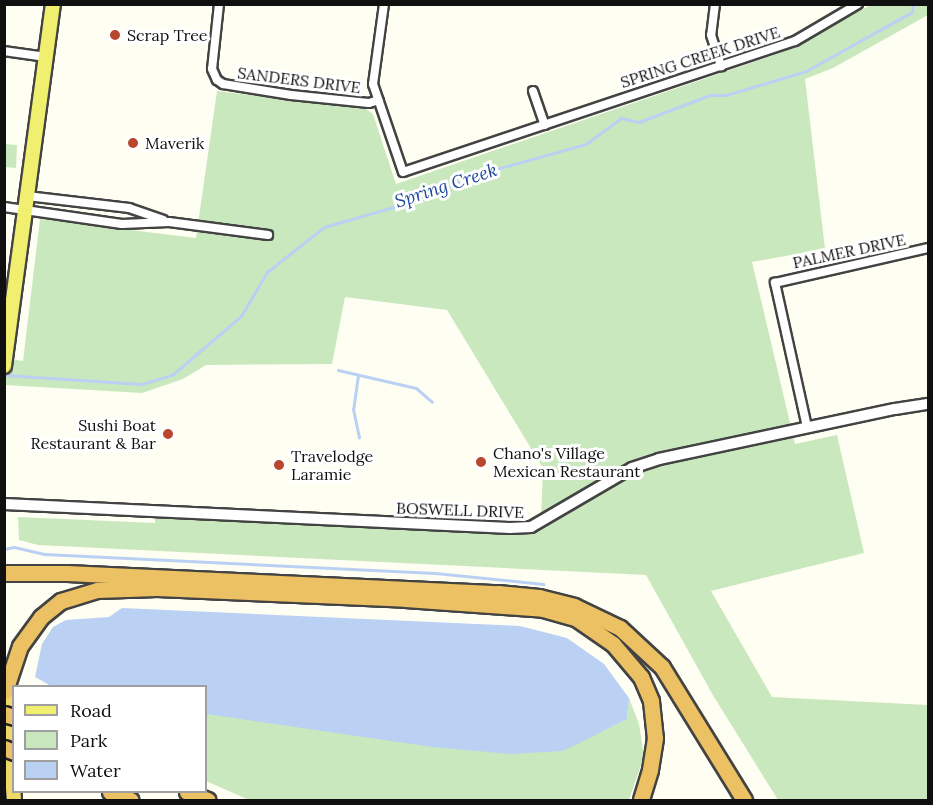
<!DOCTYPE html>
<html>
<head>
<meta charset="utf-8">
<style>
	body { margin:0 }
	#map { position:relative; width:933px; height:805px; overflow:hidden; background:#fefef3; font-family:Lora,serif }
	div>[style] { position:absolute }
	.green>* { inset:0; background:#cae8bd }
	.water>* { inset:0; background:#bad1f3 }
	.stream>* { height:3px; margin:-1.5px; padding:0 1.5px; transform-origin:1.5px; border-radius:1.5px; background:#bad1f3 }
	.roads { filter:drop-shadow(2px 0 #434343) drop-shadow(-2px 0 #434343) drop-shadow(0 2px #434343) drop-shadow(0 -2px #434343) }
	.minor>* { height:8px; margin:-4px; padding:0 4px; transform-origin:4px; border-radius:4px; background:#fff }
	.tertiary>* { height:10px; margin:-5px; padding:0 5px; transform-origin:5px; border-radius:5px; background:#fff }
	.primary>* { height:14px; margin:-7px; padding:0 7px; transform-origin:7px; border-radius:7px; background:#f1ef70 }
	.trunk>* { height:14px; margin:-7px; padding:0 7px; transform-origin:7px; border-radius:7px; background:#eed86a }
	.motorway>* { height:15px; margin:-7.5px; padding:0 7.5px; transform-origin:7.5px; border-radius:7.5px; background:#ecc163 }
	.bridges { filter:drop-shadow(2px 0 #212121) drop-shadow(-2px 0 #212121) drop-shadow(0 2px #212121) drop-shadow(0 -2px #212121) }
	.motorway-bridge>* { height:15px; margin:-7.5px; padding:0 7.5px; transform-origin:7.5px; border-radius:7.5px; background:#ecc163 }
	.dots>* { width:16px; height:16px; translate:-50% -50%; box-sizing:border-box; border:3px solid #fff; border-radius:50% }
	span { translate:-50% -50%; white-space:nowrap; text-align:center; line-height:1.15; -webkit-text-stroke:6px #fff; paint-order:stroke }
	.poi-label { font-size:16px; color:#101010 }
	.left { translate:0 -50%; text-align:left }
	.right { translate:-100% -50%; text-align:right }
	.street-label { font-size:16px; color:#101010 }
	.water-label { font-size:18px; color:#1e499c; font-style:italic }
	.frame { position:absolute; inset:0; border:6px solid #101010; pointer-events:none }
	.legend { position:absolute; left:12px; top:685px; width:195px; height:108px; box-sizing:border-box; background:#fff; border:2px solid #9f9f9f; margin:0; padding:8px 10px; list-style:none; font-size:18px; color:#101010 }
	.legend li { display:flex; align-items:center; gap:12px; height:30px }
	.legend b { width:30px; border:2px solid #9f9f9f }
</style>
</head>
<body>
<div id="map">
	<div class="green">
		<div style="clip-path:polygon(871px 5px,928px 5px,928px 15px,833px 68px,805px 79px,825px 249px,752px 262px,795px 444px,837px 435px,864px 553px,711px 591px,772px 697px,928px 705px,928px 800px,778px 800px,714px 697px,646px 575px,38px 545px,19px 540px,18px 517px,155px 523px,155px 511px,510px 528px,541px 521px,543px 468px,447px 310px,345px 297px,332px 364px,206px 365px,183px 379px,142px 393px,5px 385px,5px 358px,23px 361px,40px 219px,196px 238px,217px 91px,366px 109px,373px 114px,396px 184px,780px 53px)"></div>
		<div style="clip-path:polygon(5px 144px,17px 145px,16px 168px,5px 167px)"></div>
		<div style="clip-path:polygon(629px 698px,639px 724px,644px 756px,629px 800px,249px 800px,206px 781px,206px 714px,602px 731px,627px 719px)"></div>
	</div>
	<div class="water">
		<div style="clip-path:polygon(122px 608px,520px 626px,567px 638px,604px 664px,629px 698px,627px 719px,563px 751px,511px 754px,432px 747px,206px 714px,206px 686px,51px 686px,35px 677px,42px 644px,53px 627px,66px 620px,109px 617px)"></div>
	</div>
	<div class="stream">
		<div style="left:338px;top:370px;width:80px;rotate:13deg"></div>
		<div style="left:416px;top:388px;width:21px;rotate:41deg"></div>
		<div style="left:4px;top:375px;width:138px;rotate:3.7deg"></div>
		<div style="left:142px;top:384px;width:31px;rotate:-17deg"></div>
		<div style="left:172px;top:375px;width:91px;rotate:-40.5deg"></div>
		<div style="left:241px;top:316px;width:51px;rotate:-59.4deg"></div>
		<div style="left:267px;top:272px;width:73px;rotate:-38.3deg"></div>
		<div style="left:324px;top:227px;width:76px;rotate:-16deg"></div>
		<div style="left:397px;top:206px;width:98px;rotate:-20.8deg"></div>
		<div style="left:489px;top:171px;width:101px;rotate:-15.6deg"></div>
		<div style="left:586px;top:144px;width:44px;rotate:-36.6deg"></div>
		<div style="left:621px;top:118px;width:18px;rotate:13deg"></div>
		<div style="left:639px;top:122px;width:76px;rotate:-20.8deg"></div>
		<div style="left:710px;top:95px;width:16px"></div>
		<div style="left:726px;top:95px;width:84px;rotate:-16.7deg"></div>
		<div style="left:806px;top:71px;width:121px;rotate:-29.1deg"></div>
		<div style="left:912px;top:12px;width:8px;rotate:-83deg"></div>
		<div style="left:358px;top:375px;width:34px;rotate:98deg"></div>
		<div style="left:353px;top:409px;width:29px;rotate:78deg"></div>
		<div style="left:4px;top:549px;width:10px;rotate:-11deg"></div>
		<div style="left:14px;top:547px;width:31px;rotate:13deg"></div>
		<div style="left:44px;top:554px;width:391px;rotate:2.8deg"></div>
		<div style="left:435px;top:573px;width:109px;rotate:5.8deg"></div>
	</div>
	<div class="roads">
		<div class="minor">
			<div style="left:219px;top:4px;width:65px;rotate:96.1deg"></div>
			<div style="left:212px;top:69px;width:12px;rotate:66deg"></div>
			<div style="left:217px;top:80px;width:7px;rotate:34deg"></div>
			<div style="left:223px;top:84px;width:69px;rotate:9.2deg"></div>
			<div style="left:291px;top:95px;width:78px;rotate:5.9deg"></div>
			<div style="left:369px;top:103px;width:10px;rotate:-17deg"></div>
			<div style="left:384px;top:4px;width:81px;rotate:97.8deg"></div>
			<div style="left:373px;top:84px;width:93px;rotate:71.2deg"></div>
			<div style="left:403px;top:172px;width:413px;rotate:-18.5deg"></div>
			<div style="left:795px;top:41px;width:73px;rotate:-30.4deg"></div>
			<div style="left:715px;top:4px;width:31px;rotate:97deg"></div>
			<div style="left:711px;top:35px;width:33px;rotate:72deg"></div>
			<div style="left:4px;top:51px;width:42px;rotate:8.1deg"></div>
			<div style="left:533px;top:91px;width:36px;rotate:71deg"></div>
			<div style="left:27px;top:196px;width:103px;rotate:6.7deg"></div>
			<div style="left:129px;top:208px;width:36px;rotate:19deg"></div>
			<div style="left:4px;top:207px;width:119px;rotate:8.2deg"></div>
			<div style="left:122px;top:224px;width:47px;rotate:-2.4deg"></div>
			<div style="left:169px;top:222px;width:100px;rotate:7.5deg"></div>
			<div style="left:807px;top:427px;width:148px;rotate:-102.5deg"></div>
			<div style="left:775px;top:283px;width:157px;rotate:-12.9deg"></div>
		</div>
		<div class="tertiary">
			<div style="left:4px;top:504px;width:507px;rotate:2.72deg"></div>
			<div style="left:510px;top:528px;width:21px;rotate:-3deg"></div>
			<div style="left:531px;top:527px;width:117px;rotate:-30.3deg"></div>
			<div style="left:632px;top:468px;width:28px;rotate:-18deg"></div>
			<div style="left:659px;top:459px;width:241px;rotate:-12deg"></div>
			<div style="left:895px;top:409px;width:33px;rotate:-9deg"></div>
		</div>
		<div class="primary">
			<div style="left:4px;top:366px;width:365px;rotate:-82.3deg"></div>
		</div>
		<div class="trunk">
			<div style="left:4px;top:685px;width:115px;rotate:85deg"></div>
		</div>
		<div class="motorway">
			<div style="left:4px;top:573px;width:63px"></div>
			<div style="left:67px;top:573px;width:431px;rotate:2.7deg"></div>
			<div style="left:498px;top:593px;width:41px;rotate:5.6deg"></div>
			<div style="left:539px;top:597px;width:36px;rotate:14deg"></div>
			<div style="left:574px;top:606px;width:51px;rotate:25.6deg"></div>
			<div style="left:620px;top:628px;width:57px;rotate:42.9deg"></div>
			<div style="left:662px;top:667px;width:156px;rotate:58.3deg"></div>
			<div style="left:5px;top:691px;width:47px;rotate:-71.6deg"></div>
			<div style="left:20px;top:646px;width:36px;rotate:-54deg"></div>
			<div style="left:41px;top:617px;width:26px;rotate:-39deg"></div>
			<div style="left:61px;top:601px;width:38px;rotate:-17deg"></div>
			<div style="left:97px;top:590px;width:60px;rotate:-1.9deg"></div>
			<div style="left:157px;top:588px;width:248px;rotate:2.5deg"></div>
			<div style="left:405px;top:599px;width:138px;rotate:4.1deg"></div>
			<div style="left:543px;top:609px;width:35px;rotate:16deg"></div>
			<div style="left:577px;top:619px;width:44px;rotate:34.8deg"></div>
			<div style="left:613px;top:644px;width:43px;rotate:49.7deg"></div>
			<div style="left:641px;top:677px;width:26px;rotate:67deg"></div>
			<div style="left:651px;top:701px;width:37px;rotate:84deg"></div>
			<div style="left:655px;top:738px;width:32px;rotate:99deg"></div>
			<div style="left:650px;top:770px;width:31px;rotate:107deg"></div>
			<div style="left:110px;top:792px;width:22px;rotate:21deg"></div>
			<div style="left:187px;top:792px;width:22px;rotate:21deg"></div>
		</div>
	</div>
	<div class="bridges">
		<div class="motorway-bridge">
			<div style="left:4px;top:714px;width:10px;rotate:17deg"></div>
			<div style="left:4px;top:748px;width:11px;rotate:22deg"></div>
		</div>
	</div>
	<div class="dots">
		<div style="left:115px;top:35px;background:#b9472e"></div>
		<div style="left:133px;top:143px;background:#b9472e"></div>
		<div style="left:168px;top:434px;background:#b9472e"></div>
		<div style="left:481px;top:462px;background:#b9472e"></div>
		<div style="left:279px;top:465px;background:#b9472e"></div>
	</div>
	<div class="poi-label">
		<span class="left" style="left:127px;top:35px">Scrap Tree</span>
		<span class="left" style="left:145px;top:143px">Maverik</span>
		<span class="right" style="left:156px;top:434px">Sushi Boat<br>Restaurant &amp; Bar</span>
		<span class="left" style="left:493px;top:462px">Chano's Village<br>Mexican Restaurant</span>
		<span class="left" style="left:291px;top:465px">Travelodge<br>Laramie</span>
	</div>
	<div class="street-label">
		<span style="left:700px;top:57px;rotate:-18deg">SPRING CREEK DRIVE</span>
		<span style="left:299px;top:80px;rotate:7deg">SANDERS DRIVE</span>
		<span style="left:849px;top:251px;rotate:-12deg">PALMER DRIVE</span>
		<span style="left:460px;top:510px;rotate:2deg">BOSWELL DRIVE</span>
	</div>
	<div class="water-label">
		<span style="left:446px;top:186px;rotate:-18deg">Spring Creek</span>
	</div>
	<div class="frame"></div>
	<ul class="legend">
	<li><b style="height:8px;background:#f1ef70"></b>Road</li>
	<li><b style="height:16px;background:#cae8bd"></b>Park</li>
	<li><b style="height:16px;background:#bad1f3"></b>Water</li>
	</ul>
</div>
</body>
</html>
